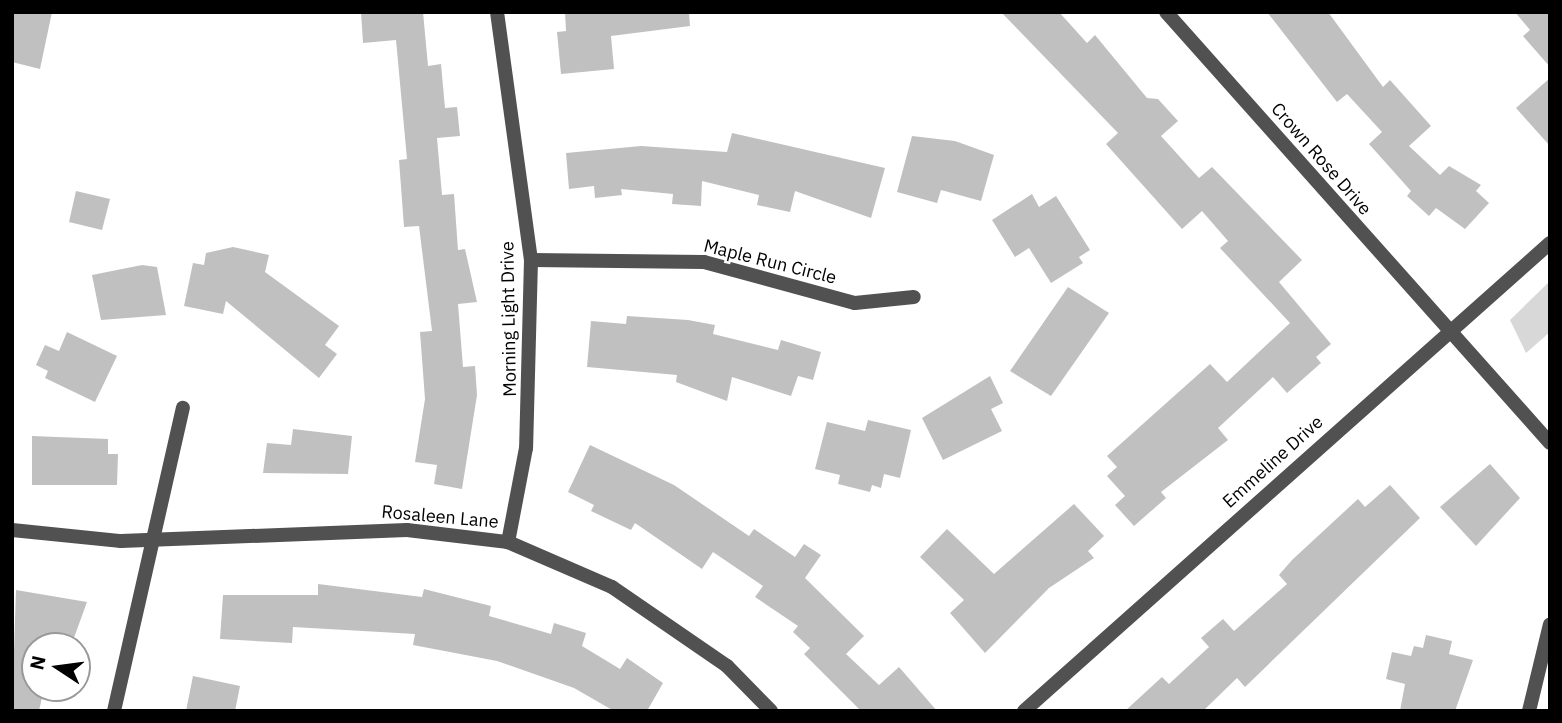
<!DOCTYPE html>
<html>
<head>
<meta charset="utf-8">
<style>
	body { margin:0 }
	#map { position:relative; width:1562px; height:723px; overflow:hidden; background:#fff; font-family:"IBM Plex Sans",sans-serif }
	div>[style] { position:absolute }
	.green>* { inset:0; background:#d8d8d8 }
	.building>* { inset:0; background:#c0c0c0 }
	.minor>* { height:14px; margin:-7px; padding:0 7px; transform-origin:7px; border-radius:7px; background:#515151 }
	.tertiary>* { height:14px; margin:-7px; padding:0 7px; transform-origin:7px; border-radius:7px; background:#515151 }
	span { translate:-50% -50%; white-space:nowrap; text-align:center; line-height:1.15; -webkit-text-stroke:5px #fff; paint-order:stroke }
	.street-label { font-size:18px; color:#000 }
	.frame { position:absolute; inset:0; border:14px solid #000; pointer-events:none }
	.north { position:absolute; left:21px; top:632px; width:70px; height:70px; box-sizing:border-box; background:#fff; border:2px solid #999; border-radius:50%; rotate:283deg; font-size:19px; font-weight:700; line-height:28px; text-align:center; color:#000 }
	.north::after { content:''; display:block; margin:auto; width:24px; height:32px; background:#000; clip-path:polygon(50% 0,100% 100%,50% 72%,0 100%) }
</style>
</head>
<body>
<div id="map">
	<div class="green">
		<div style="clip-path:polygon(1550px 281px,1550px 332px,1526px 353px,1510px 320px)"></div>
	</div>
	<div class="building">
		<div style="clip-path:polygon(12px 12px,52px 12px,40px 69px,12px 62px)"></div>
		<div style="clip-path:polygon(361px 12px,423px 12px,428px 66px,441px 64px,445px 108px,457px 107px,460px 136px,437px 138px,442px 195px,454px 194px,458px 250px,465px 249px,477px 302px,458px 304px,463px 367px,475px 366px,477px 395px,462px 489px,434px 484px,437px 465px,415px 462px,425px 399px,420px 332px,432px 331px,419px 226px,404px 227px,399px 160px,407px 159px,396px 40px,363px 43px)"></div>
		<div style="clip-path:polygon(565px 12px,689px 12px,690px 26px,611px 36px,614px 69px,561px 74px,557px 32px,566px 31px)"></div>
		<div style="clip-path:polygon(1001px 12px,1059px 12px,1087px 43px,1095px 35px,1147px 98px,1158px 99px,1178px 121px,1161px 136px,1199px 178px,1212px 167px,1302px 260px,1279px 282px,1331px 344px,1316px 357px,1321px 363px,1287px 393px,1273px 377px,1218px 428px,1228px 440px,1161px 492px,1166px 498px,1134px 526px,1115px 505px,1125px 496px,1107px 476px,1117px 467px,1107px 456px,1210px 364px,1227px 382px,1290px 323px,1220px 248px,1228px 241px,1202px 211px,1182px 229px,1106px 144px,1118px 133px)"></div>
		<div style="clip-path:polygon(1267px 12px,1328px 12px,1383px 87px,1390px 80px,1431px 126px,1409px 146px,1440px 175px,1449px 166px,1481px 185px,1476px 191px,1489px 203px,1465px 229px,1436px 208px,1429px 216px,1407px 196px,1411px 191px,1369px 144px,1382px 132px,1347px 94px,1337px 102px)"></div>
		<div style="clip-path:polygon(1515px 12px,1550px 12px,1550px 67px,1523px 36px,1530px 30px)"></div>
		<div style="clip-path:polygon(1550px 78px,1550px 146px,1516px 108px)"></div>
		<div style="clip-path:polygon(732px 133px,885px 168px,871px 218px,795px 191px,790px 212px,757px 205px,759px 195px,702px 181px,701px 206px,672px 204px,673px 194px,621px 189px,622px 195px,595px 198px,594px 186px,569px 189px,566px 153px,641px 146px,727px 152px)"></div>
		<div style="clip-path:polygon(912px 136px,955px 141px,994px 155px,981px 201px,941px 190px,937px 203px,897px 192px)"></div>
		<div style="clip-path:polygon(76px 191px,110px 199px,102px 230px,69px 222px)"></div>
		<div style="clip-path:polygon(1032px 194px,1039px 207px,1056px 196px,1090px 250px,1079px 257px,1083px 263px,1051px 283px,1029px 248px,1015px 257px,992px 220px)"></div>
		<div style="clip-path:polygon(233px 247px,269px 255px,265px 272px,339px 326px,325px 345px,337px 354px,319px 378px,226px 301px,223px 314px,184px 306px,193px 263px,204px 265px,206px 253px)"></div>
		<div style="clip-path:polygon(142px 265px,157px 267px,166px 315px,101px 320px,92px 275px)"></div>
		<div style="clip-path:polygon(1068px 287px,1109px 313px,1051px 396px,1010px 371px)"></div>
		<div style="clip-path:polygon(627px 316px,688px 320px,715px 325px,713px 334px,778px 350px,781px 340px,821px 352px,813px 380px,798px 376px,791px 396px,732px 377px,727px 401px,676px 382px,677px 375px,587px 367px,591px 321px,626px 324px)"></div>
		<div style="clip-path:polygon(67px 332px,117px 356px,95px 402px,45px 378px,48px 371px,36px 365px,45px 345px,59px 351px)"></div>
		<div style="clip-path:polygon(990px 376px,1003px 403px,991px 409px,1002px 431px,943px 460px,922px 418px)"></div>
		<div style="clip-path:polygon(868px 420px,911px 430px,900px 478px,884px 474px,881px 488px,872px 485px,870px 492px,838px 484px,840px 475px,815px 469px,827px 422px,865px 431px)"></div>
		<div style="clip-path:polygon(293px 429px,352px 436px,348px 474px,263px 473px,267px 443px,291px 445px)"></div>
		<div style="clip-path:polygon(32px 436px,108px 439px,108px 454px,118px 454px,117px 485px,32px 485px)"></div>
		<div style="clip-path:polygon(590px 445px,674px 485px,749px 536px,754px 529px,795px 557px,804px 544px,821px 555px,805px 578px,864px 636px,846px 654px,879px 685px,899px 667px,937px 711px,861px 711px,804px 654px,810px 648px,793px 632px,798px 626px,755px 597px,763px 586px,713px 552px,702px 569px,635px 523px,631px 530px,591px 511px,594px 505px,568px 492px)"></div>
		<div style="clip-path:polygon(1490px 464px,1520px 498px,1476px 546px,1440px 507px)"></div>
		<div style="clip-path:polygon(1390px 485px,1420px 518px,1245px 687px,1237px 678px,1203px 711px,1125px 711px,1162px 677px,1169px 684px,1209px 647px,1201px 638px,1223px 619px,1234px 631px,1287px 584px,1279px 575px,1292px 560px,1358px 499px,1365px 507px)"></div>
		<div style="clip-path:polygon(1074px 504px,1104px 536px,1088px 551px,1094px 558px,1049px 588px,985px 653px,950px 613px,964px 600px,920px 557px,947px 529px,994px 574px)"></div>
		<div style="clip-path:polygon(318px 584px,422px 597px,424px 589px,491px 606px,489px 616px,551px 634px,554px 623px,586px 633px,582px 646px,620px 669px,627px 658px,663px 683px,647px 711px,614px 711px,574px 688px,497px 661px,413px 645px,415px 634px,293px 627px,292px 643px,220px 639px,223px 595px,318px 595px)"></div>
		<div style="clip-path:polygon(16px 590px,87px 602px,71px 646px,35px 646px,35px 688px,44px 688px,39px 711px,12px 711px)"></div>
		<div style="clip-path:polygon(1426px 635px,1452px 641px,1449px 654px,1473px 660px,1455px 711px,1400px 711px,1405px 684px,1386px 679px,1392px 652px,1411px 656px,1414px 646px,1423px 648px)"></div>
		<div style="clip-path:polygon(193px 676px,240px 686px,235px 711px,186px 711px)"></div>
	</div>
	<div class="minor">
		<div style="left:497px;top:12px;width:250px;rotate:82.2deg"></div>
		<div style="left:531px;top:260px;width:188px;rotate:91.5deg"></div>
		<div style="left:526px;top:448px;width:96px;rotate:100.8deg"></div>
		<div style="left:1166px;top:12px;width:577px;rotate:48.3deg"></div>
		<div style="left:531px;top:260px;width:173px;rotate:0.7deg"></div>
		<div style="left:704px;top:262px;width:156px;rotate:15.2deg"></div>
		<div style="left:855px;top:303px;width:59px;rotate:-5.8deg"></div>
		<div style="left:12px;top:530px;width:110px;rotate:5.8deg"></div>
		<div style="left:121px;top:541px;width:286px;rotate:-2.2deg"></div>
		<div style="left:407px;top:530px;width:102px;rotate:6.8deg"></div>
		<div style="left:508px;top:542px;width:113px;rotate:23.4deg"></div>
		<div style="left:612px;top:587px;width:140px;rotate:34.5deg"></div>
		<div style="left:727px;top:666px;width:63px;rotate:45.6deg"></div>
		<div style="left:114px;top:711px;width:311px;rotate:-77.2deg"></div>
		<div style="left:1529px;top:711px;width:89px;rotate:-76.4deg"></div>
	</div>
	<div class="tertiary">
		<div style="left:1024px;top:711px;width:704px;rotate:-41.66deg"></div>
	</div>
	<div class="street-label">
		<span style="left:1321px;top:159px;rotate:49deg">Crown Rose Drive</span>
		<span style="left:770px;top:262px;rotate:14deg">Maple Run Circle</span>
		<span style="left:509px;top:319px;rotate:-91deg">Morning Light Drive</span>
		<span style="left:1273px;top:462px;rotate:-42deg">Emmeline Drive</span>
		<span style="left:440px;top:517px;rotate:5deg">Rosaleen Lane</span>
	</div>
	<div class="frame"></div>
	<div class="north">N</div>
</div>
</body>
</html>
